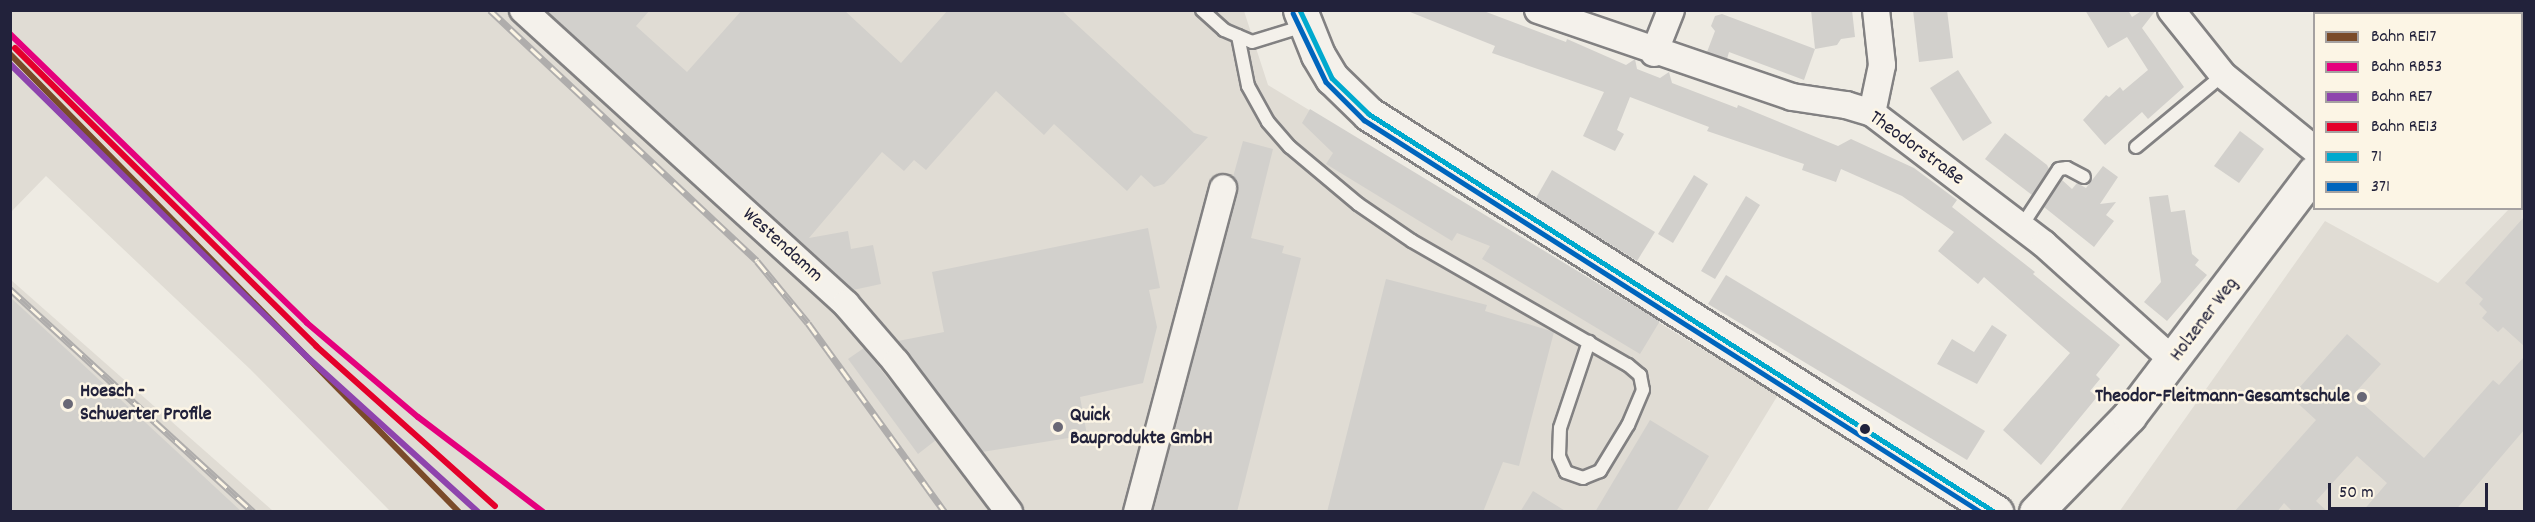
<!DOCTYPE html>
<html>
<head>
<meta charset="utf-8">
<style>
	body { margin:0 }
	#map { position:relative; width:2535px; height:522px; overflow:hidden; background:#eeebe3; font-family:Dekko,sans-serif }
	div>[style] { position:absolute }
	.built>* { inset:0; background:#e0dcd4 }
	.building>* { inset:0; background:#d2d0cc }
	.roads { filter:drop-shadow(2px 0 #828182) drop-shadow(-2px 0 #828182) drop-shadow(0 2px #828182) drop-shadow(0 -2px #828182) }
	.lane>* { height:12px; margin:-6px; padding:0 6px; transform-origin:6px; border-radius:6px; background:#f4f1eb }
	.street>* { height:26px; margin:-13px; padding:0 13px; transform-origin:13px; border-radius:13px; background:#f4f1eb }
	.secondary>* { height:33px; margin:-16.5px; padding:0 16.5px; transform-origin:16.5px; border-radius:16.5px; background:#f4f1eb }
	.rail>* { height:7px; margin-top:-3.5px; transform-origin:0; background:repeating-linear-gradient(90deg,#fcf5e5 0 14px,#afadac 0 28px); box-sizing:border-box; border-block:2px solid #afadac }
	.bus-1>* { height:4.5px; margin:-2.25px; padding:0 2.25px; transform-origin:2.25px; border-radius:2.25px; background:#00a9ce }
	.bus-2>* { height:4.5px; margin:-2.25px; padding:0 2.25px; transform-origin:2.25px; border-radius:2.25px; background:#0065bd }
	.rail-1>* { height:6px; margin:-3px; padding:0 3px; transform-origin:3px; border-radius:3px; background:#7a4b2a }
	.rail-2>* { height:6px; margin:-3px; padding:0 3px; transform-origin:3px; border-radius:3px; background:#e5007d }
	.rail-3>* { height:6px; margin:-3px; padding:0 3px; transform-origin:3px; border-radius:3px; background:#8e44ad }
	.rail-4>* { height:6px; margin:-3px; padding:0 3px; transform-origin:3px; border-radius:3px; background:#e4002b }
	.dots>* { width:16px; height:16px; translate:-50% -50%; box-sizing:border-box; border:3px solid #fcf5e5; border-radius:50% }
	span { translate:-50% -50%; white-space:nowrap; text-align:center; line-height:1.15; -webkit-text-stroke:5px #fcf5e5; paint-order:stroke }
	.street-label { font-size:20px; color:#22223b }
	.poi-label { font-size:20px; color:#22223b; font-weight:700 }
	.left { translate:0 -50%; text-align:left }
	.right { translate:-100% -50%; text-align:right }
	.frame { position:absolute; inset:0; border:12px solid #22223b; pointer-events:none }
	.legend { position:absolute; left:2313px; top:12px; width:210px; height:198px; box-sizing:border-box; background:#fcf5e5; border:2px solid #a5a1a1; margin:0; padding:8px 10px; list-style:none; font-size:18px; color:#22223b }
	.legend li { display:flex; align-items:center; gap:12px; height:30px }
	.legend b { width:30px; border:2px solid #a5a1a1 }
	.scale { position:absolute; left:2328px; top:483px; width:160px; height:27px; box-sizing:border-box; border:3px solid #22223b; border-top:0; padding-left:8px; font-size:18px; line-height:21px; white-space:nowrap; color:#22223b; -webkit-text-stroke:4px #fcf5e5; paint-order:stroke }
</style>
</head>
<body>
<div id="map">
	<div class="built">
		<div style="clip-path:polygon(11px 11px,514px 11px,839px 309px,998px 511px,390px 511px,250px 369px,46px 176px,11px 212px)"></div>
		<div style="clip-path:polygon(531px 11px,1244px 11px,1268px 85px,1778px 395px,1707px 511px,1020px 511px,893px 344px)"></div>
		<div style="clip-path:polygon(2524px 192px,2524px 511px,2119px 512px,2325px 221px,2438px 283px,2509px 209px,2522px 208px)"></div>
		<div style="clip-path:polygon(11px 280px,273px 511px,11px 511px)"></div>
	</div>
	<div class="building">
		<div style="clip-path:polygon(546px 10px,650px 10px,636px 26px,687px 72px,742px 10px,844px 10px,901px 63px,948px 10px,1061px 10px,1194px 133px,1208px 137px,1164px 184px,1154px 187px,1141px 175px,1127px 191px,1054px 124px,1044px 135px,996px 91px,926px 170px,914px 160px,904px 171px,882px 152px,809px 238px,848px 231px,851px 249px,873px 245px,881px 284px,853px 290px)"></div>
		<div style="clip-path:polygon(1405px 10px,1481px 10px,1566px 42px,1567px 39px,1626px 65px,1635px 59px,1637px 69px,1660px 78px,1669px 72px,1672px 83px,1737px 108px,1738px 105px,1838px 146px,1851px 139px,1914px 168px,1957px 200px,1952px 207px,2035px 272px,2033px 274px,2120px 345px,2096px 375px,2100px 379px,2090px 391px,2097px 397px,2041px 465px,2003px 430px,2070px 353px,1984px 277px,1978px 284px,1938px 251px,1954px 232px,1902px 196px,1841px 169px,1836px 182px,1802px 170px,1804px 164px,1707px 131px,1709px 127px,1630px 97px,1617px 130px,1624px 134px,1615px 151px,1583px 136px,1604px 92px,1492px 53px,1495px 46px)"></div>
		<div style="clip-path:polygon(1811px 10px,1852px 10px,1855px 37px,1841px 39px,1837px 45px,1815px 49px)"></div>
		<div style="clip-path:polygon(1913px 10px,1947px 10px,1953px 58px,1919px 62px)"></div>
		<div style="clip-path:polygon(2085px 10px,2128px 10px,2132px 17px,2143px 10px,2156px 10px,2142px 28px,2184px 87px,2148px 119px,2142px 112px,2105px 145px,2083px 120px,2106px 95px,2109px 97px,2120px 87px,2123px 91px,2148px 70px,2127px 37px,2108px 48px)"></div>
		<div style="clip-path:polygon(1722px 14px,1815px 49px,1804px 80px,1729px 52px,1727px 59px,1707px 52px,1715px 31px,1711px 26px,1715px 16px)"></div>
		<div style="clip-path:polygon(1958px 70px,1992px 123px,1963px 141px,1930px 88px)"></div>
		<div style="clip-path:polygon(1310px 109px,1660px 321px,1640px 354px,1482px 259px,1490px 246px,1457px 233px,1452px 241px,1326px 164px,1333px 153px,1302px 123px)"></div>
		<div style="clip-path:polygon(2240px 131px,2264px 149px,2239px 183px,2214px 166px)"></div>
		<div style="clip-path:polygon(2005px 133px,2047px 165px,2049px 169px,2032px 195px,1985px 159px)"></div>
		<div style="clip-path:polygon(1243px 141px,1273px 149px,1251px 238px,1284px 246px,1282px 253px,1301px 258px,1237px 512px,1153px 512px,1238px 192px,1233px 177px)"></div>
		<div style="clip-path:polygon(2103px 166px,2118px 177px,2100px 204px,2116px 202px,2106px 215px,2114px 221px,2094px 247px,2044px 207px,2062px 180px,2072px 189px,2077px 183px,2086px 188px)"></div>
		<div style="clip-path:polygon(1552px 170px,1655px 232px,1637px 261px,1536px 198px)"></div>
		<div style="clip-path:polygon(1694px 175px,1708px 184px,1673px 243px,1658px 234px)"></div>
		<div style="clip-path:polygon(2168px 195px,2171px 212px,2185px 210px,2192px 254px,2199px 260px,2195px 265px,2207px 275px,2167px 321px,2144px 302px,2161px 282px,2149px 197px)"></div>
		<div style="clip-path:polygon(1746px 196px,1760px 205px,1715px 279px,1701px 271px)"></div>
		<div style="clip-path:polygon(2524px 217px,2524px 346px,2503px 327px,2498px 332px,2482px 318px,2487px 312px,2479px 304px,2483px 299px,2465px 283px)"></div>
		<div style="clip-path:polygon(1148px 228px,1160px 288px,1149px 290px,1157px 327px,1143px 383px,1080px 397px,1087px 435px,982px 452px,898px 341px,944px 332px,932px 272px)"></div>
		<div style="clip-path:polygon(1726px 275px,1985px 431px,1967px 460px,1708px 304px)"></div>
		<div style="clip-path:polygon(1386px 279px,1487px 305px,1485px 311px,1554px 332px,1519px 466px,1503px 462px,1483px 512px,1327px 512px)"></div>
		<div style="clip-path:polygon(10px 297px,242px 512px,10px 512px)"></div>
		<div style="clip-path:polygon(1992px 325px,2007px 335px,1977px 384px,1937px 364px,1952px 339px,1974px 352px)"></div>
		<div style="clip-path:polygon(2347px 334px,2381px 364px,2353px 395px,2424px 458px,2493px 380px,2499px 385px,2524px 357px,2524px 430px,2454px 512px,2362px 512px,2387px 483px,2357px 456px,2316px 501px,2328px 512px,2293px 512px,2284px 503px,2277px 512px,2234px 512px,2316px 420px,2291px 397px)"></div>
		<div style="clip-path:polygon(864px 348px,936px 440px,918px 454px,848px 359px)"></div>
		<div style="clip-path:polygon(1650px 420px,1709px 456px,1676px 512px,1595px 512px)"></div>
		<div style="clip-path:polygon(1533px 491px,1567px 512px,1520px 512px)"></div>
	</div>
	<div class="roads">
		<div class="lane">
			<div style="left:1202px;top:10px;width:30px;rotate:42deg"></div>
			<div style="left:1224px;top:30px;width:30px;rotate:23deg"></div>
			<div style="left:1252px;top:42px;width:54px;rotate:-17.1deg"></div>
			<div style="left:1238px;top:36px;width:51px;rotate:78.7deg"></div>
			<div style="left:1248px;top:86px;width:41px;rotate:60.9deg"></div>
			<div style="left:1268px;top:122px;width:33px;rotate:49deg"></div>
			<div style="left:1290px;top:147px;width:89px;rotate:40deg"></div>
			<div style="left:1358px;top:204px;width:65px;rotate:34.4deg"></div>
			<div style="left:1412px;top:241px;width:249px;rotate:29.9deg"></div>
			<div style="left:1628px;top:365px;width:16px;rotate:40deg"></div>
			<div style="left:1640px;top:375px;width:15px;rotate:79deg"></div>
			<div style="left:1643px;top:390px;width:38px;rotate:113deg"></div>
			<div style="left:1628px;top:425px;width:54px;rotate:121.3deg"></div>
			<div style="left:1600px;top:471px;width:18px;rotate:158deg"></div>
			<div style="left:1583px;top:478px;width:18px;rotate:-161deg"></div>
			<div style="left:1566px;top:472px;width:17px;rotate:-114deg"></div>
			<div style="left:1559px;top:456px;width:28px;rotate:-88deg"></div>
			<div style="left:1560px;top:428px;width:91px;rotate:-71.4deg"></div>
			<div style="left:2136px;top:147px;width:113px;rotate:-39.6deg"></div>
			<div style="left:2021px;top:227px;width:69px;rotate:-56.8deg"></div>
			<div style="left:2059px;top:169px;width:8px;rotate:-7deg"></div>
			<div style="left:2067px;top:168px;width:19px;rotate:28deg"></div>
		</div>
		<div class="street">
			<div style="left:523px;top:10px;width:437px;rotate:42.3deg"></div>
			<div style="left:846px;top:304px;width:77px;rotate:49.2deg"></div>
			<div style="left:896px;top:362px;width:188px;rotate:53deg"></div>
			<div style="left:1538px;top:10px;width:268px;rotate:18.9deg"></div>
			<div style="left:1792px;top:97px;width:55px;rotate:8.4deg"></div>
			<div style="left:1846px;top:105px;width:27px;rotate:17deg"></div>
			<div style="left:1872px;top:113px;width:216px;rotate:37.3deg"></div>
			<div style="left:2044px;top:244px;width:175px;rotate:42deg"></div>
			<div style="left:2171px;top:10px;width:83px;rotate:51.3deg"></div>
			<div style="left:2223px;top:75px;width:117px;rotate:39.1deg"></div>
			<div style="left:2494px;top:10px;width:4px;rotate:63deg"></div>
			<div style="left:2522px;top:44px;width:4px;rotate:56deg"></div>
			<div style="left:1654px;top:53px;width:46px;rotate:-68.4deg"></div>
			<div style="left:1872px;top:113px;width:49px;rotate:-78.2deg"></div>
			<div style="left:1882px;top:65px;width:55px;rotate:-96.2deg"></div>
			<div style="left:1137px;top:512px;width:335px;rotate:-75.1deg"></div>
		</div>
		<div class="secondary">
			<div style="left:1300px;top:10px;width:48px;rotate:68.2deg"></div>
			<div style="left:1318px;top:55px;width:27px;rotate:59deg"></div>
			<div style="left:1332px;top:78px;width:52px;rotate:44.2deg"></div>
			<div style="left:1369px;top:114px;width:743px;rotate:32.41deg"></div>
			<div style="left:2429px;top:14px;width:4px;rotate:-63deg"></div>
			<div style="left:2036px;top:512px;width:134px;rotate:-45.9deg"></div>
			<div style="left:2129px;top:416px;width:306px;rotate:-52.8deg"></div>
		</div>
	</div>
	<div class="rail">
		<div style="left:490px;top:10px;width:366px;rotate:43.2deg"></div>
		<div style="left:757px;top:261px;width:80px;rotate:50.6deg"></div>
		<div style="left:808px;top:323px;width:233px;rotate:54.1deg"></div>
		<div style="left:10px;top:289px;width:330px;rotate:42.5deg"></div>
	</div>
	<div class="bus-1">
		<div style="left:1300px;top:10px;width:75px;rotate:64.8deg"></div>
		<div style="left:1332px;top:78px;width:52px;rotate:44.2deg"></div>
		<div style="left:1369px;top:114px;width:742px;rotate:32.45deg"></div>
	</div>
	<div class="bus-2">
		<div style="left:1293px;top:13px;width:76px;rotate:64.4deg"></div>
		<div style="left:1326px;top:82px;width:54px;rotate:45deg"></div>
		<div style="left:1364px;top:120px;width:731px;rotate:32.43deg"></div>
	</div>
	<div class="rail-1">
		<div style="left:10px;top:54px;width:641px;rotate:45.57deg"></div>
	</div>
	<div class="rail-2">
		<div style="left:10px;top:34px;width:414px;rotate:44.2deg"></div>
		<div style="left:307px;top:323px;width:145px;rotate:40.3deg"></div>
		<div style="left:418px;top:417px;width:157px;rotate:37.2deg"></div>
	</div>
	<div class="rail-3">
		<div style="left:10px;top:64px;width:416px;rotate:44.6deg"></div>
		<div style="left:306px;top:356px;width:232px;rotate:42.2deg"></div>
	</div>
	<div class="rail-4">
		<div style="left:15px;top:48px;width:424px;rotate:44.7deg"></div>
		<div style="left:316px;top:346px;width:240px;rotate:41.8deg"></div>
	</div>
	<div class="dots">
		<div style="left:2362px;top:397px;background:#696876"></div>
		<div style="left:68px;top:404px;background:#696876"></div>
		<div style="left:1058px;top:427px;background:#696876"></div>
		<div style="left:1865px;top:429px;background:#22223b"></div>
	</div>
	<div class="street-label">
		<span style="left:1916px;top:149px;rotate:36deg">Theodorstraße</span>
		<span style="left:782px;top:246px;rotate:42deg">Westendamm</span>
		<span style="left:2205px;top:320px;rotate:-53deg">Holzener Weg</span>
	</div>
	<div class="poi-label">
		<span class="left" style="left:80px;top:404px">Hoesch -<br>Schwerter Profile</span>
		<span class="right" style="left:2350px;top:397px">Theodor-Fleitmann-Gesamtschule</span>
		<span class="left" style="left:1070px;top:428px">Quick<br>Bauprodukte GmbH</span>
	</div>
	<div class="frame"></div>
	<ul class="legend">
	<li><b style="height:8px;background:#7a4b2a"></b>Bahn RE17</li>
	<li><b style="height:8px;background:#e5007d"></b>Bahn RB53</li>
	<li><b style="height:8px;background:#8e44ad"></b>Bahn RE7</li>
	<li><b style="height:8px;background:#e4002b"></b>Bahn RE13</li>
	<li><b style="height:8px;background:#00a9ce"></b>71</li>
	<li><b style="height:8px;background:#0065bd"></b>371</li>
	</ul>
	<div class="scale">50 m</div>
</div>
</body>
</html>
